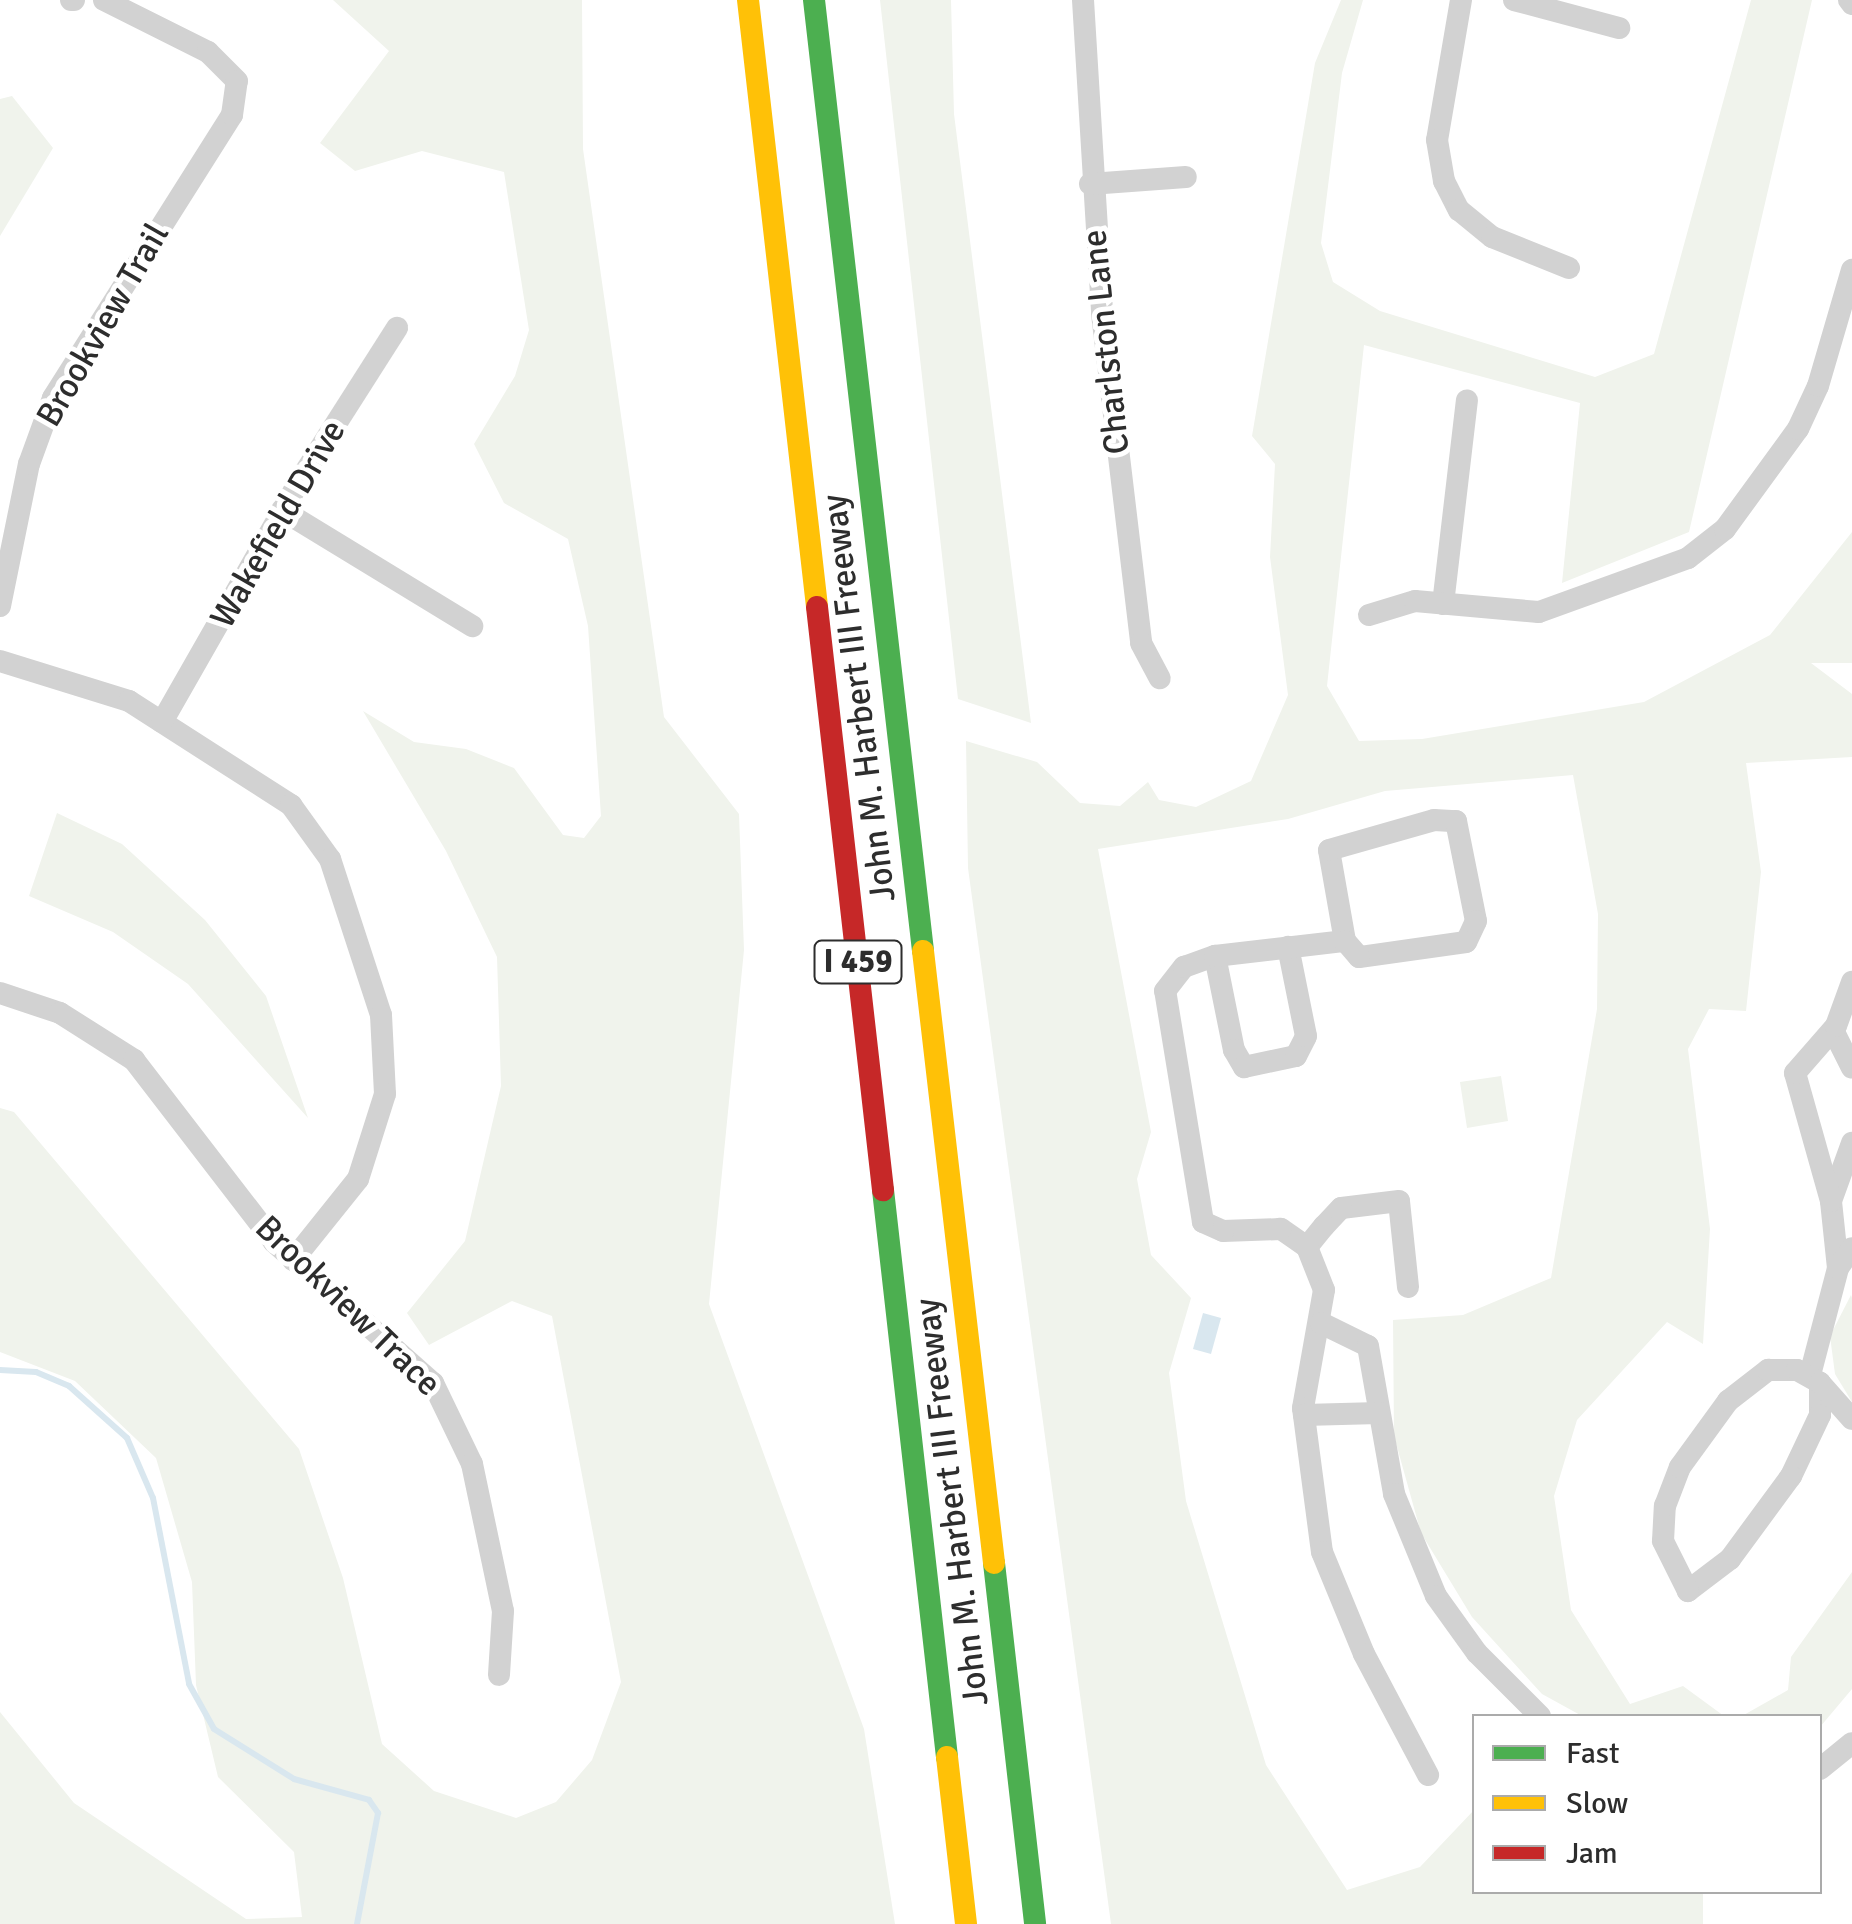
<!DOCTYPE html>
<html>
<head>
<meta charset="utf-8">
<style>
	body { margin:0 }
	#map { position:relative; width:1852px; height:1924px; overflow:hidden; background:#fff; font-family:Signika,sans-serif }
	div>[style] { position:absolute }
	.green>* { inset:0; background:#f0f3ec }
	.water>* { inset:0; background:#d9e7ef }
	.stream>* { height:6px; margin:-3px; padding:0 3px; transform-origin:3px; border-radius:3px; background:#d9e7ef }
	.street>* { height:22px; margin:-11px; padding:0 11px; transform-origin:11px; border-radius:11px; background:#d2d2d2 }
	.fast>* { height:22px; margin:-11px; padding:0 11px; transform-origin:11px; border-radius:11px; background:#4caf50 }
	.slow>* { height:22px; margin:-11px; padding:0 11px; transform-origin:11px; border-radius:11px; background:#ffc107 }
	.jam>* { height:22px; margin:-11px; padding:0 11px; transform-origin:11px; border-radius:11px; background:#c62828 }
	span { translate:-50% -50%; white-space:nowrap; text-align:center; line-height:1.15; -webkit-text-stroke:10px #fff; paint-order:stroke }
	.shield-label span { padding:2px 8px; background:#fff; border:2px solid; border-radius:8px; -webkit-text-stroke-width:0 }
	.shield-label { font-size:32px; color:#2d2d2d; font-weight:700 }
	.street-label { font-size:35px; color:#2d2d2d }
	.legend { position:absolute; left:1472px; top:1714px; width:350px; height:180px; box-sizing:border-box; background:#fff; border:2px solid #ababab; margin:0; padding:12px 18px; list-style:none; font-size:30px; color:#2d2d2d }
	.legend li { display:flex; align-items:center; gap:20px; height:50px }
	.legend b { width:50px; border:2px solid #ababab }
</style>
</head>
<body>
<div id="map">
	<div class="green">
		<div style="clip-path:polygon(333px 0,582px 0,583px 149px,664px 717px,739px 814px,744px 950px,709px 1304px,864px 1729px,895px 1924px,0 1924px,0 1712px,74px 1803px,246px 1919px,302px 1917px,294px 1852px,218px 1777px,196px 1685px,192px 1582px,156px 1458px,75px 1381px,0 1352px,0 1108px,14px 1112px,299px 1449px,343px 1578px,382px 1744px,434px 1791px,516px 1818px,556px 1802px,592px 1760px,621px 1682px,552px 1316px,512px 1301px,429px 1345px,407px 1313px,465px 1241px,501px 1086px,497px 957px,446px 851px,363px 711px,414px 742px,466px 749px,514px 768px,563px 835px,584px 838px,601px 816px,588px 626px,568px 539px,504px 503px,474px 444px,515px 376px,529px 330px,504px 172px,422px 151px,355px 171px,320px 143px,389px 51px)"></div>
		<div style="clip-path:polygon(880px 0,951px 0,954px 114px,1031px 723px,958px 699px)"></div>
		<div style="clip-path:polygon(1341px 0,1363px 0,1342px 73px,1321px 243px,1333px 282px,1380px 311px,1595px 377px,1654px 354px,1751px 0,1812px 0,1689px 532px,1562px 583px,1580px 403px,1364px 345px,1327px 686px,1359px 741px,1422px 739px,1644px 702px,1770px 635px,1852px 532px,1852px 663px,1811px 663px,1852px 694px,1852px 757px,1746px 763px,1761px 872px,1746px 1011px,1709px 1009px,1688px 1049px,1710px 1229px,1703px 1344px,1667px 1322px,1577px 1420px,1554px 1496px,1571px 1610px,1630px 1704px,1683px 1686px,1724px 1716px,1582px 1716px,1542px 1694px,1472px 1617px,1421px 1533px,1394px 1436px,1393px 1320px,1463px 1315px,1551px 1278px,1597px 1009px,1598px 914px,1573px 775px,1385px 791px,1288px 819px,1098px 849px,1151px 1132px,1137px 1179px,1151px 1255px,1191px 1298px,1169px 1373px,1186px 1501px,1266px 1765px,1347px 1890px,1420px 1867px,1474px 1810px,1474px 1892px,1703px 1892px,1703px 1924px,1111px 1924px,968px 868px,966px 741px,1037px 762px,1080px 803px,1120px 806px,1148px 782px,1159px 800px,1196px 807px,1251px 781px,1288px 695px,1270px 557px,1275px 464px,1252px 436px,1315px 63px)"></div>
		<div style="clip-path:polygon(12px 96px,53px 148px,0 236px,0 99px)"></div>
		<div style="clip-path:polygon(57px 813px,122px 844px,205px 920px,266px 996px,308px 1118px,188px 984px,113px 932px,29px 896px)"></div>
		<div style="clip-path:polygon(1501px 1076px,1508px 1121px,1467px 1128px,1460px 1082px)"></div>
		<div style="clip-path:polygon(1851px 1295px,1852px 1298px,1852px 1402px,1835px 1374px,1830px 1336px)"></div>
		<div style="clip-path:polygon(1852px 1572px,1852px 1689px,1820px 1727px,1820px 1716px,1742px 1716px,1788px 1690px,1791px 1657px)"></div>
	</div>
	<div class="water">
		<div style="clip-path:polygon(1203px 1313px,1221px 1318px,1211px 1354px,1193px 1349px)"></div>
	</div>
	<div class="stream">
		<div style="left:0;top:1370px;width:36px;rotate:3deg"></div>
		<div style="left:36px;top:1372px;width:36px;rotate:23deg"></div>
		<div style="left:69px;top:1386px;width:78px;rotate:41.9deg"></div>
		<div style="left:127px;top:1438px;width:65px;rotate:66.6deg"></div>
		<div style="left:153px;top:1498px;width:189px;rotate:79deg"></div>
		<div style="left:189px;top:1684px;width:51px;rotate:60.9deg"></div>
		<div style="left:214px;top:1729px;width:94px;rotate:32deg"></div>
		<div style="left:294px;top:1779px;width:78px;rotate:15.6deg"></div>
		<div style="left:369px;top:1800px;width:16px;rotate:55deg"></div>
		<div style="left:378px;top:1813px;width:113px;rotate:100.7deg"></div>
	</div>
	<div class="street">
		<div style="left:71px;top:0;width:3px"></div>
		<div style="left:104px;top:0;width:116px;rotate:26.6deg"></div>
		<div style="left:208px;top:52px;width:41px;rotate:45deg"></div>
		<div style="left:1083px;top:0;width:315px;rotate:86.5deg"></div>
		<div style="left:1102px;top:314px;width:331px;rotate:83.2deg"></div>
		<div style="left:1141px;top:643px;width:40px;rotate:62deg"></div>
		<div style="left:1461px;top:0;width:142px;rotate:99.7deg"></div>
		<div style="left:1437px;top:140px;width:42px;rotate:80.3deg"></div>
		<div style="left:1444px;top:181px;width:33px;rotate:63deg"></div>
		<div style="left:1459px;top:210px;width:43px;rotate:39.3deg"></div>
		<div style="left:1492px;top:237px;width:83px;rotate:21.9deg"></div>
		<div style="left:1514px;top:0;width:109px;rotate:14.9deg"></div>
		<div style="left:1849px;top:0;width:5px;rotate:53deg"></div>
		<div style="left:1090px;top:184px;width:96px;rotate:-4.2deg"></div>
		<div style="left:282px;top:510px;width:223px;rotate:31.4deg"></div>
		<div style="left:1443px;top:604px;width:205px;rotate:-83.3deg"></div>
		<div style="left:0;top:606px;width:145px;rotate:-78.5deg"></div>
		<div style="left:29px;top:464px;width:70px;rotate:-70deg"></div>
		<div style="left:53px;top:398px;width:335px;rotate:-57.7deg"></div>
		<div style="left:232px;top:115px;width:34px;rotate:-82deg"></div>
		<div style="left:1369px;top:615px;width:48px;rotate:-16.9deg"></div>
		<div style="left:1415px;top:601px;width:124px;rotate:5.1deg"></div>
		<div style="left:1539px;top:612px;width:158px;rotate:-19.9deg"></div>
		<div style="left:1688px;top:558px;width:47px;rotate:-38.1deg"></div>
		<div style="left:1725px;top:529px;width:124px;rotate:-53.9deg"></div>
		<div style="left:1798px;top:429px;width:47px;rotate:-65.1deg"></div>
		<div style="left:1818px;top:386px;width:121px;rotate:-73.7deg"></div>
		<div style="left:0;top:661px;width:135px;rotate:17.2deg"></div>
		<div style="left:129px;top:701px;width:193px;rotate:32.7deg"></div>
		<div style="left:291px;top:805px;width:67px;rotate:54.2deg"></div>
		<div style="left:330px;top:859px;width:164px;rotate:71.9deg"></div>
		<div style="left:381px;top:1015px;width:79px;rotate:87.1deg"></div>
		<div style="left:385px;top:1094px;width:89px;rotate:107.6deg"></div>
		<div style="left:358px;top:1179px;width:104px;rotate:128.7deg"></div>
		<div style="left:162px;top:722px;width:282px;rotate:-60.3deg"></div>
		<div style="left:302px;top:477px;width:177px;rotate:-57.5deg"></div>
		<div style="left:1215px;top:956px;width:96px;rotate:78.6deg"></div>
		<div style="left:1234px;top:1050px;width:20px;rotate:60deg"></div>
		<div style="left:1244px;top:1067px;width:53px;rotate:-11.9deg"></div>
		<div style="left:1296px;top:1056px;width:22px;rotate:-63deg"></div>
		<div style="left:1306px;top:1036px;width:91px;rotate:-101.4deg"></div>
		<div style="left:0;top:993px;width:63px;rotate:18.4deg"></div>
		<div style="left:60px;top:1013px;width:88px;rotate:32.4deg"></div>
		<div style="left:134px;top:1060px;width:230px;rotate:52.4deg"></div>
		<div style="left:274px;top:1242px;width:213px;rotate:41.6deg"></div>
		<div style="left:433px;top:1383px;width:90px;rotate:64.3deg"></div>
		<div style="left:472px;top:1464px;width:150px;rotate:78.1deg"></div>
		<div style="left:503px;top:1611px;width:64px;rotate:93.6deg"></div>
		<div style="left:1833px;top:1030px;width:42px;rotate:63.4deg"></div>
		<div style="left:1831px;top:1201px;width:62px;rotate:-70.1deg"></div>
		<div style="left:1307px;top:1247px;width:32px;rotate:-145deg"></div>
		<div style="left:1281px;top:1229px;width:58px;rotate:178deg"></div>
		<div style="left:1223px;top:1231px;width:22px;rotate:-156deg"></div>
		<div style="left:1203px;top:1222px;width:234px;rotate:-99.3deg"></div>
		<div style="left:1165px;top:991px;width:31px;rotate:-52deg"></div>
		<div style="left:1184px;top:967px;width:33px;rotate:-20deg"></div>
		<div style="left:1215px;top:956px;width:131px;rotate:-6.6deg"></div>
		<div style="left:1345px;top:941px;width:92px;rotate:-100deg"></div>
		<div style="left:1329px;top:850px;width:109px;rotate:-15.9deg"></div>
		<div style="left:1434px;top:820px;width:22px;rotate:3deg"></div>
		<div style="left:1456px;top:821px;width:102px;rotate:78.7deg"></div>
		<div style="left:1476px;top:921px;width:23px;rotate:115deg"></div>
		<div style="left:1466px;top:942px;width:108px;rotate:172deg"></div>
		<div style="left:1359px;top:957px;width:21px;rotate:-131deg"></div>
		<div style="left:1838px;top:1268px;width:67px;rotate:-96deg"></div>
		<div style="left:1831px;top:1201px;width:133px;rotate:-105.7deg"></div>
		<div style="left:1795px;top:1073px;width:62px;rotate:-48.9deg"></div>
		<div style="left:1836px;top:1026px;width:47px;rotate:-70deg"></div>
		<div style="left:1408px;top:1287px;width:86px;rotate:-96deg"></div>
		<div style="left:1399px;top:1201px;width:58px;rotate:173.1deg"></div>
		<div style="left:1341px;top:1208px;width:25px;rotate:133deg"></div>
		<div style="left:1324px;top:1226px;width:27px;rotate:129deg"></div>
		<div style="left:1307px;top:1247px;width:46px;rotate:68.4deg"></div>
		<div style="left:1324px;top:1290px;width:120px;rotate:100.1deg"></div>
		<div style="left:1303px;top:1408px;width:145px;rotate:82.5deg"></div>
		<div style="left:1322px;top:1552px;width:110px;rotate:67.6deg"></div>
		<div style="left:1364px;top:1654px;width:137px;rotate:62.1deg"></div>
		<div style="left:1321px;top:1323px;width:52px;rotate:26.1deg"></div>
		<div style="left:1368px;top:1346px;width:150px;rotate:80deg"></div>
		<div style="left:1394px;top:1494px;width:110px;rotate:67.6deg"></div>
		<div style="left:1436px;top:1596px;width:70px;rotate:54.3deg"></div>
		<div style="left:1477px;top:1653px;width:89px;rotate:45deg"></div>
		<div style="left:1810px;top:1375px;width:111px;rotate:-75.3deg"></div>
		<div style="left:1838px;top:1268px;width:24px;rotate:-55deg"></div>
		<div style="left:1820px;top:1383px;width:32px;rotate:90deg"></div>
		<div style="left:1820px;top:1415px;width:68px;rotate:115.4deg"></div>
		<div style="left:1791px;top:1476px;width:103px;rotate:126.3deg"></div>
		<div style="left:1730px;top:1559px;width:53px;rotate:142.7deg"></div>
		<div style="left:1688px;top:1591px;width:56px;rotate:-116.6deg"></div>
		<div style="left:1663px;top:1541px;width:35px;rotate:-87deg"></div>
		<div style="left:1665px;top:1506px;width:42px;rotate:-69deg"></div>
		<div style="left:1680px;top:1467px;width:82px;rotate:-54deg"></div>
		<div style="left:1728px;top:1401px;width:51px;rotate:-37.8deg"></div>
		<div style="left:1768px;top:1370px;width:29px"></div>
		<div style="left:1797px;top:1370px;width:26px;rotate:29deg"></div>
		<div style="left:1820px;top:1383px;width:48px;rotate:48.4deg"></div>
		<div style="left:1304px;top:1415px;width:75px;rotate:-1.5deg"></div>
		<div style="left:1820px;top:1769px;width:41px;rotate:-39.1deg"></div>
	</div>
	<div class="fast">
		<div style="left:814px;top:0;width:957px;rotate:83.46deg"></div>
		<div style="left:883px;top:1190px;width:571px;rotate:83.56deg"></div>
		<div style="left:994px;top:1563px;width:363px;rotate:83.5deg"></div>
	</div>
	<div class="slow">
		<div style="left:748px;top:0;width:611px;rotate:83.51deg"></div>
		<div style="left:923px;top:951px;width:616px;rotate:83.38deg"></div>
		<div style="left:947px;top:1757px;width:168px;rotate:83.5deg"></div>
	</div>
	<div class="jam">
		<div style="left:817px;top:607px;width:587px;rotate:83.54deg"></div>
	</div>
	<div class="shield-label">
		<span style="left:858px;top:962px">I 459</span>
	</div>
	<div class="street-label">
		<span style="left:103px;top:325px;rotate:-60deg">Brookview Trail</span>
		<span style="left:1106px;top:342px;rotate:-96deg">Charlston Lane</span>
		<span style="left:278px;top:524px;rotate:-60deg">Wakefield Drive</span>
		<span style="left:859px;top:698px;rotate:-97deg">John M. Harbert III Freeway</span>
		<span style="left:348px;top:1306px;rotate:44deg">Brookview Trace</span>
		<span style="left:952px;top:1502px;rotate:-97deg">John M. Harbert III Freeway</span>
	</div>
	<ul class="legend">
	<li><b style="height:12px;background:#4caf50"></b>Fast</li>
	<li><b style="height:12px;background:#ffc107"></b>Slow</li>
	<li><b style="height:12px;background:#c62828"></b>Jam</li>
	</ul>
</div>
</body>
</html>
